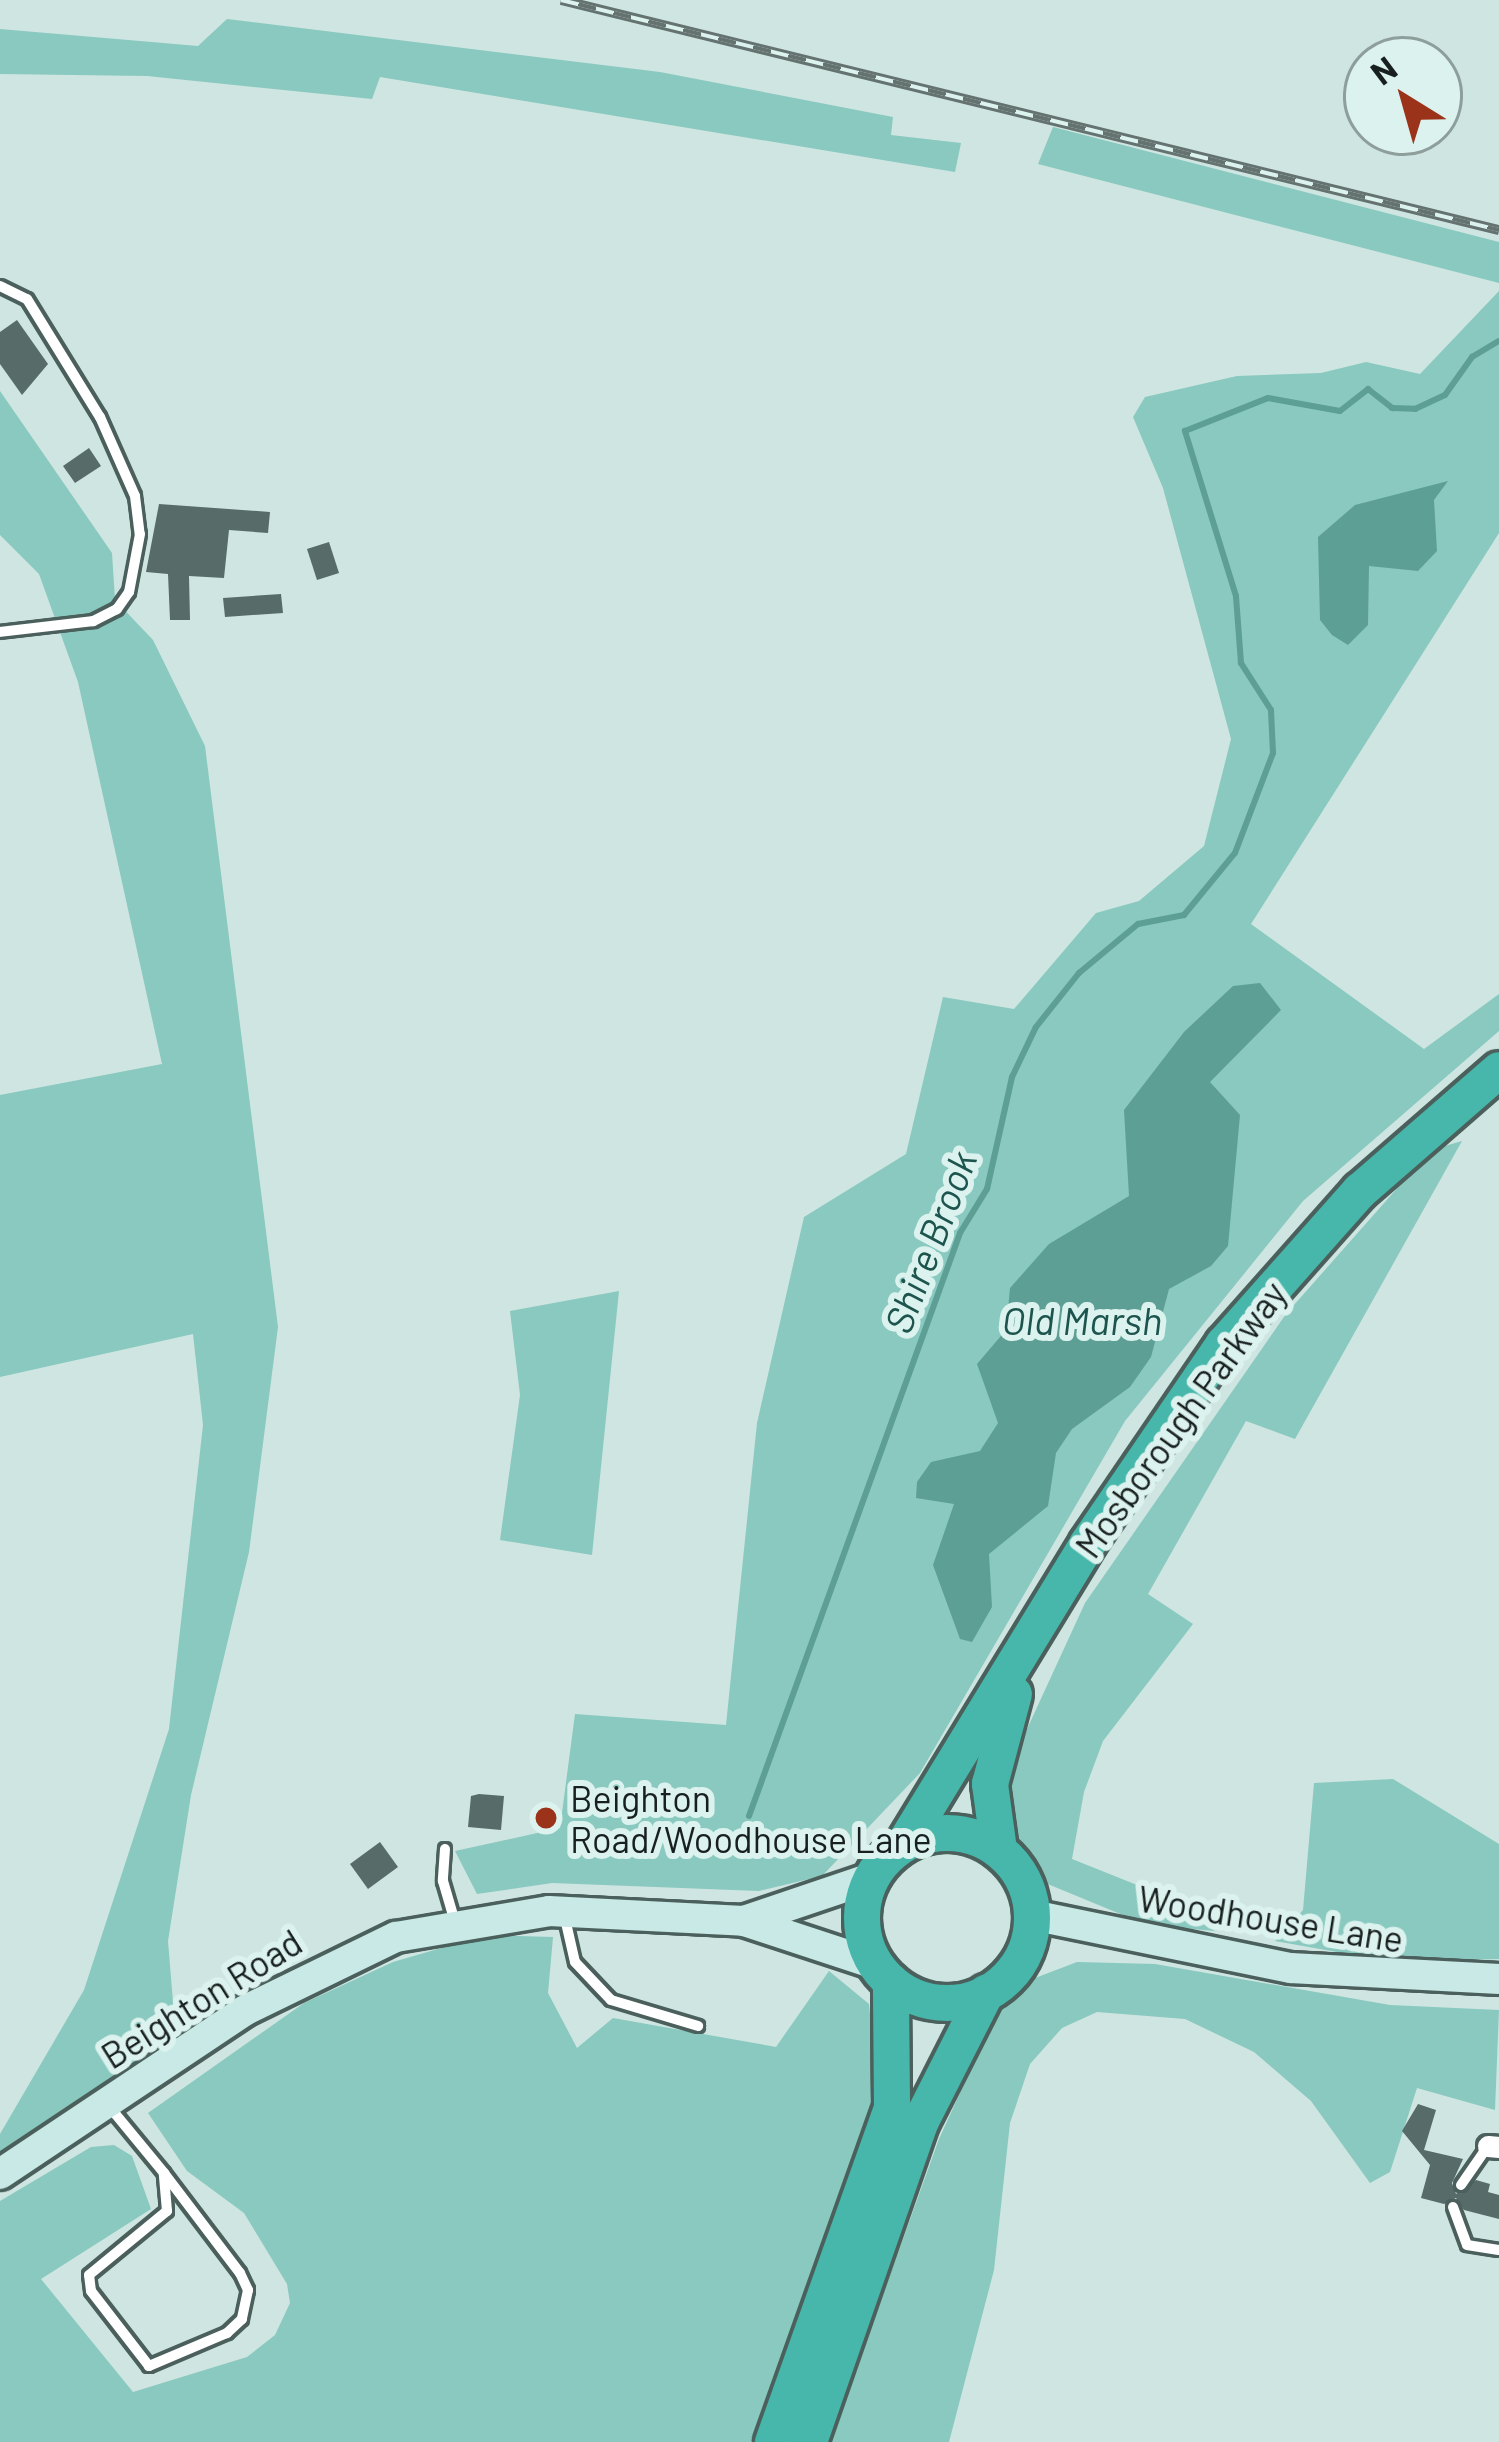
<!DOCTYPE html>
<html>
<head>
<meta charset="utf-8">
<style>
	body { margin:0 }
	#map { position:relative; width:1499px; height:2442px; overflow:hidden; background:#cee5e1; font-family:Barlow,sans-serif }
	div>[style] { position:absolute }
	.green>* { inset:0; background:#89c9bf }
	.water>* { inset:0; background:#5d9e95 }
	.stream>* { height:6px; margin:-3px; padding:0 3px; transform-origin:3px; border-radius:3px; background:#5d9e95 }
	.building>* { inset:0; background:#576b68 }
	.roads { filter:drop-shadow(3px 0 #4b605c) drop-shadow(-3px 0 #4b605c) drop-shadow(0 3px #4b605c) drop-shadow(0 -3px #4b605c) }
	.lane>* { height:10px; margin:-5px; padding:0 5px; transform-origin:5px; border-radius:5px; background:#fff }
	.street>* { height:21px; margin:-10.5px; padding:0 10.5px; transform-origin:10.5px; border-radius:10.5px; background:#fff }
	.secondary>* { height:30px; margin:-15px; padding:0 15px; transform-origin:15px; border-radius:15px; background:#c8e9e6 }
	.highway>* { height:36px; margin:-18px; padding:0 18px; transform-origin:18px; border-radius:18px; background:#46b7aa }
	.highway>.ring { margin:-18px; padding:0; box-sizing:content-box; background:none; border:36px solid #46b7aa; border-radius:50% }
	.rail>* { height:10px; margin-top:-5px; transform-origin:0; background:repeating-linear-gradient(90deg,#dbf2ee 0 18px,#647270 0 36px); box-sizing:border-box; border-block:3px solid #647270 }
	.dots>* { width:33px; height:33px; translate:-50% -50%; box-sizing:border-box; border:6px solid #dbf2ee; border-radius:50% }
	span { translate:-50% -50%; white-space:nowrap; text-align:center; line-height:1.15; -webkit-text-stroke:12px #dbf2ee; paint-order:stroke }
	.street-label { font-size:36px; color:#18201f }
	.poi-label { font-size:36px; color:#18201f }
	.left { translate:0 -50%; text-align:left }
	.water-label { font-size:39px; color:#1d554e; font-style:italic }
	.north { position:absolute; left:1343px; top:36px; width:120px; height:120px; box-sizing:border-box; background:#dbf2ee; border:3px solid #8d9e9b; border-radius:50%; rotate:323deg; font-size:33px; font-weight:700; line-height:48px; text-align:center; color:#18201f }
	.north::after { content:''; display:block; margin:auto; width:42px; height:54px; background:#9b331a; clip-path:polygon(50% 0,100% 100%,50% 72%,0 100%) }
</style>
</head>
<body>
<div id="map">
	<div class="green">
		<div style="clip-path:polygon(227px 19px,660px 72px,893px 117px,891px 135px,961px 143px,955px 172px,380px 77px,372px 99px,147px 76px,0 74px,0 29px,198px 46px)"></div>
		<div style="clip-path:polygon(1053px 127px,1499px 242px,1499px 283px,1038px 164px)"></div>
		<div style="clip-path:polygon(1499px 291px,1499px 533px,1251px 924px,1424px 1049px,1499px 994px,1499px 1031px,1303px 1201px,1125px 1421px,920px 1773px,822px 1876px,759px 1891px,552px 1883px,477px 1894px,455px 1851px,560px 1828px,575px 1714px,726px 1725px,757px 1423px,804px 1217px,906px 1154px,943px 997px,1014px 1009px,1096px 913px,1139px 901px,1204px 846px,1231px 739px,1163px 488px,1133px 417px,1145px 397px,1237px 376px,1321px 373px,1366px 362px,1420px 374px)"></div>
		<div style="clip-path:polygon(0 391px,112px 553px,115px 600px,153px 640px,205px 746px,278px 1327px,249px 1552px,191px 1795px,168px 1941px,176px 2039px,0 2158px,0 2134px,84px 1990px,169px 1729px,203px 1425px,193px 1334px,0 1377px,0 1095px,162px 1064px,78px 682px,39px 574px,0 535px)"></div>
		<div style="clip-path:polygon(1462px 1141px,1295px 1439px,1246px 1421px,1148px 1594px,1193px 1624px,1103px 1741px,1084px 1792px,1072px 1859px,1142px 1887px,1215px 1931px,1147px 1925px,1038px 1880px,1012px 1849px,1004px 1779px,1085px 1603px,1286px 1314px,1431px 1150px)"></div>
		<div style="clip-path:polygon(619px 1291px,592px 1555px,500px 1540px,520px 1395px,510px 1311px)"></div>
		<div style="clip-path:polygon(1393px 1779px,1499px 1844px,1499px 1959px,1393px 1962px,1275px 1941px,1303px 1910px,1314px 1783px)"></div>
		<div style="clip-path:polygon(486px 1935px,553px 1937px,548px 1993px,577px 2048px,613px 2018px,776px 2047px,829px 1971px,869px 2004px,878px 2098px,754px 2442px,0 2442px,0 2201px,91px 2147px,114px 2145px,132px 2156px,151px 2209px,41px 2279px,133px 2392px,247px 2357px,275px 2335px,290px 2303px,287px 2284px,244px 2213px,187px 2171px,148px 2113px,304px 2003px,393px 1962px)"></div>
		<div style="clip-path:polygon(1077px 1962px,1155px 1964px,1390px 2005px,1499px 2010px,1495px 2110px,1417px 2088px,1390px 2172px,1370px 2183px,1311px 2101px,1254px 2052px,1185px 2019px,1097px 2012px,1062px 2028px,1030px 2064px,1010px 2123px,994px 2270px,949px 2442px,830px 2442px,939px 2139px,997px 2012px,1022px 1983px)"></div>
	</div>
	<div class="water">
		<div style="clip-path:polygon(1448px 481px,1434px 500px,1437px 551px,1418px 571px,1369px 566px,1368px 625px,1348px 645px,1332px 635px,1320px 620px,1318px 537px,1355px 505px)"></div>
		<div style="clip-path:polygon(1260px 983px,1281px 1010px,1210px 1082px,1240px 1115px,1228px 1246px,1211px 1266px,1169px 1289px,1151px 1357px,1130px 1387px,1072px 1429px,1056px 1453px,1048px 1506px,989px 1554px,992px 1607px,972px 1642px,960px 1639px,933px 1565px,954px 1504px,916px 1498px,917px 1482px,931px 1462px,980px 1451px,998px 1423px,977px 1364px,1006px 1330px,1010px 1288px,1049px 1244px,1129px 1196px,1124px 1110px,1184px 1032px,1233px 986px)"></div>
	</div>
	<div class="stream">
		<div style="left:749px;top:1816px;width:620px;rotate:-70.1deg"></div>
		<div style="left:960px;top:1233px;width:52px;rotate:-58.5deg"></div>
		<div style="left:987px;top:1189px;width:115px;rotate:-77.4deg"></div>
		<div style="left:1012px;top:1077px;width:55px;rotate:-64.4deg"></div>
		<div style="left:1036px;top:1027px;width:69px;rotate:-51.5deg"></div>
		<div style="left:1079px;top:973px;width:77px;rotate:-39.7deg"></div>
		<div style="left:1138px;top:924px;width:47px;rotate:-11.1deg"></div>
		<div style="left:1184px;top:915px;width:80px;rotate:-50.6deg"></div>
		<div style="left:1235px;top:853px;width:107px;rotate:-69.2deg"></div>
		<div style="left:1273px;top:753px;width:43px;rotate:-92.7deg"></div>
		<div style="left:1271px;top:710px;width:56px;rotate:-122.6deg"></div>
		<div style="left:1241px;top:663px;width:67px;rotate:-94.3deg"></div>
		<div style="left:1236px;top:596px;width:173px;rotate:-107.2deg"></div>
		<div style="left:1185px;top:431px;width:89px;rotate:-21.7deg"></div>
		<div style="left:1268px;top:398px;width:73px;rotate:10.2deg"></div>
		<div style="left:1340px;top:411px;width:36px;rotate:-38deg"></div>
		<div style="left:1368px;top:389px;width:31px;rotate:38deg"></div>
		<div style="left:1392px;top:408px;width:23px;rotate:2deg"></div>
		<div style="left:1415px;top:409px;width:33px;rotate:-25deg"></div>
		<div style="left:1445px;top:395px;width:47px;rotate:-54.6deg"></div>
		<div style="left:1472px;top:357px;width:31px;rotate:-31deg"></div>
	</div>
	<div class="building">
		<div style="clip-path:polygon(17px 320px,48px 364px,22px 395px,0 364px,0 332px)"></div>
		<div style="clip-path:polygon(89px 448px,101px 466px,75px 483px,63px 466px)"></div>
		<div style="clip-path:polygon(159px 504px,270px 512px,268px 533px,229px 530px,224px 578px,189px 576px,190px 620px,170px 620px,168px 574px,146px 572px)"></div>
		<div style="clip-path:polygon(329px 542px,339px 573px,317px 580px,307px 549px)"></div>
		<div style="clip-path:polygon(281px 594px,283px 613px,225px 617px,223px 598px)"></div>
		<div style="clip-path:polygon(479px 1794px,504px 1796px,501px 1830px,468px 1827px,471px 1796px)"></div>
		<div style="clip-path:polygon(380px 1842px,398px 1867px,368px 1889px,350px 1864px)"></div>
		<div style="clip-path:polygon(1418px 2104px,1436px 2110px,1424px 2150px,1463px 2159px,1452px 2183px,1456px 2194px,1476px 2180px,1490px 2184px,1488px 2192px,1499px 2195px,1499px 2219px,1464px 2210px,1456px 2198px,1444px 2204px,1421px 2198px,1430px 2165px,1402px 2131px)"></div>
	</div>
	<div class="roads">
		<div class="lane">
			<div style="left:0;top:286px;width:30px;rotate:26deg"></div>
			<div style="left:27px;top:299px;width:139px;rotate:58.3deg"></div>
			<div style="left:100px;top:417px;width:86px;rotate:66.1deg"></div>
			<div style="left:135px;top:496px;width:38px;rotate:83deg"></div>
			<div style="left:140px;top:534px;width:59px;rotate:100.7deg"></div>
			<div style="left:129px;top:592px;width:21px;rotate:125deg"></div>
			<div style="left:117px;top:609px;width:27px;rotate:153deg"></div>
			<div style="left:93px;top:621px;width:94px;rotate:173.3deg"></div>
			<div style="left:445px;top:1849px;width:32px;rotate:94deg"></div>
			<div style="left:443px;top:1881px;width:43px;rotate:73.7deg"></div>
			<div style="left:564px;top:1914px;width:49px;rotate:77.1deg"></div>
			<div style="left:575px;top:1962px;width:52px;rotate:46.5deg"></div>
			<div style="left:611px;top:2000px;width:91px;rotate:16.6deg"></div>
			<div style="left:108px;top:2105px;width:88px;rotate:50.5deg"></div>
			<div style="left:164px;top:2173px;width:126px;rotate:52.8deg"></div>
			<div style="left:240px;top:2273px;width:19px;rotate:65deg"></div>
			<div style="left:248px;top:2290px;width:30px;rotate:102deg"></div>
			<div style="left:242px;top:2319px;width:21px;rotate:137deg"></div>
			<div style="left:227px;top:2333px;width:85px;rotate:157.1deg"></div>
			<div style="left:149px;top:2366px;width:95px;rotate:-127.7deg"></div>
			<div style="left:91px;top:2291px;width:16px;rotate:-97deg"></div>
			<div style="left:89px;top:2275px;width:101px;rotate:-39.4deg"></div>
			<div style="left:167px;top:2211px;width:38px;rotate:-95deg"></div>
			<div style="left:1461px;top:2185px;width:47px;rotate:-55.3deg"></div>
			<div style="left:1453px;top:2207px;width:40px;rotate:69.8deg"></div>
			<div style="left:1467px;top:2245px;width:32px;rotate:9deg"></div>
		</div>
		<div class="street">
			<div style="left:1488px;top:2146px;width:11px;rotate:5deg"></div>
		</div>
		<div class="secondary">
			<div style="left:1032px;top:1915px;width:264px;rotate:11.6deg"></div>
			<div style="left:1291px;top:1968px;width:208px;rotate:3deg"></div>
			<div style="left:744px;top:1921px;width:138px;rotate:18.2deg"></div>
			<div style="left:0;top:2174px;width:293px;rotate:-33.7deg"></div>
			<div style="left:244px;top:2011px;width:169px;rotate:-26deg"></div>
			<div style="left:396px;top:1937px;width:155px;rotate:-9.6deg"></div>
			<div style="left:549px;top:1911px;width:195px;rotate:2.9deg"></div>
			<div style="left:744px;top:1921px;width:134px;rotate:-18.7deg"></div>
		</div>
		<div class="highway">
			<div class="ring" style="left:862px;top:1833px;width:134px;height:134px"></div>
			<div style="left:905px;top:1843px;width:351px;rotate:-58.6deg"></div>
			<div style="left:1088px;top:1543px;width:241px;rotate:-55.7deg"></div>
			<div style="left:1224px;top:1344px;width:205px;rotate:-48.4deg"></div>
			<div style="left:1360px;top:1191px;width:184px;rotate:-41deg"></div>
			<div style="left:999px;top:1850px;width:67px;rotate:-97.8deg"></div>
			<div style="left:990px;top:1784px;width:93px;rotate:-75.1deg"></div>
			<div style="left:773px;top:2442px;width:356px;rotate:-70.4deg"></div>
			<div style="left:892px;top:2107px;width:125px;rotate:-90.5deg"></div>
			<div style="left:809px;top:2442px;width:338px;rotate:-70.8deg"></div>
			<div style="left:920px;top:2123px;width:146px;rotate:-63.1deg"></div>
		</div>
	</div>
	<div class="rail">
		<div style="left:561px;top:0;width:966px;rotate:13.78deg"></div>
	</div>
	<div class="dots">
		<div style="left:546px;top:1818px;background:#9b331a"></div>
	</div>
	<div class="street-label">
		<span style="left:1180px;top:1419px;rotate:-54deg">Mosborough Parkway</span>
		<span style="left:1271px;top:1918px;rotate:9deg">Woodhouse Lane</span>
		<span style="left:201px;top:1998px;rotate:-32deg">Beighton Road</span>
	</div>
	<div class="poi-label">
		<span class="left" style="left:570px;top:1818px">Beighton<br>Road/Woodhouse Lane</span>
	</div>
	<div class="water-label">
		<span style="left:930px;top:1242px;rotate:-69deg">Shire Brook</span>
		<span style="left:1082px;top:1320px">Old Marsh</span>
	</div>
	<div class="north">N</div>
</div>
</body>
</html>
